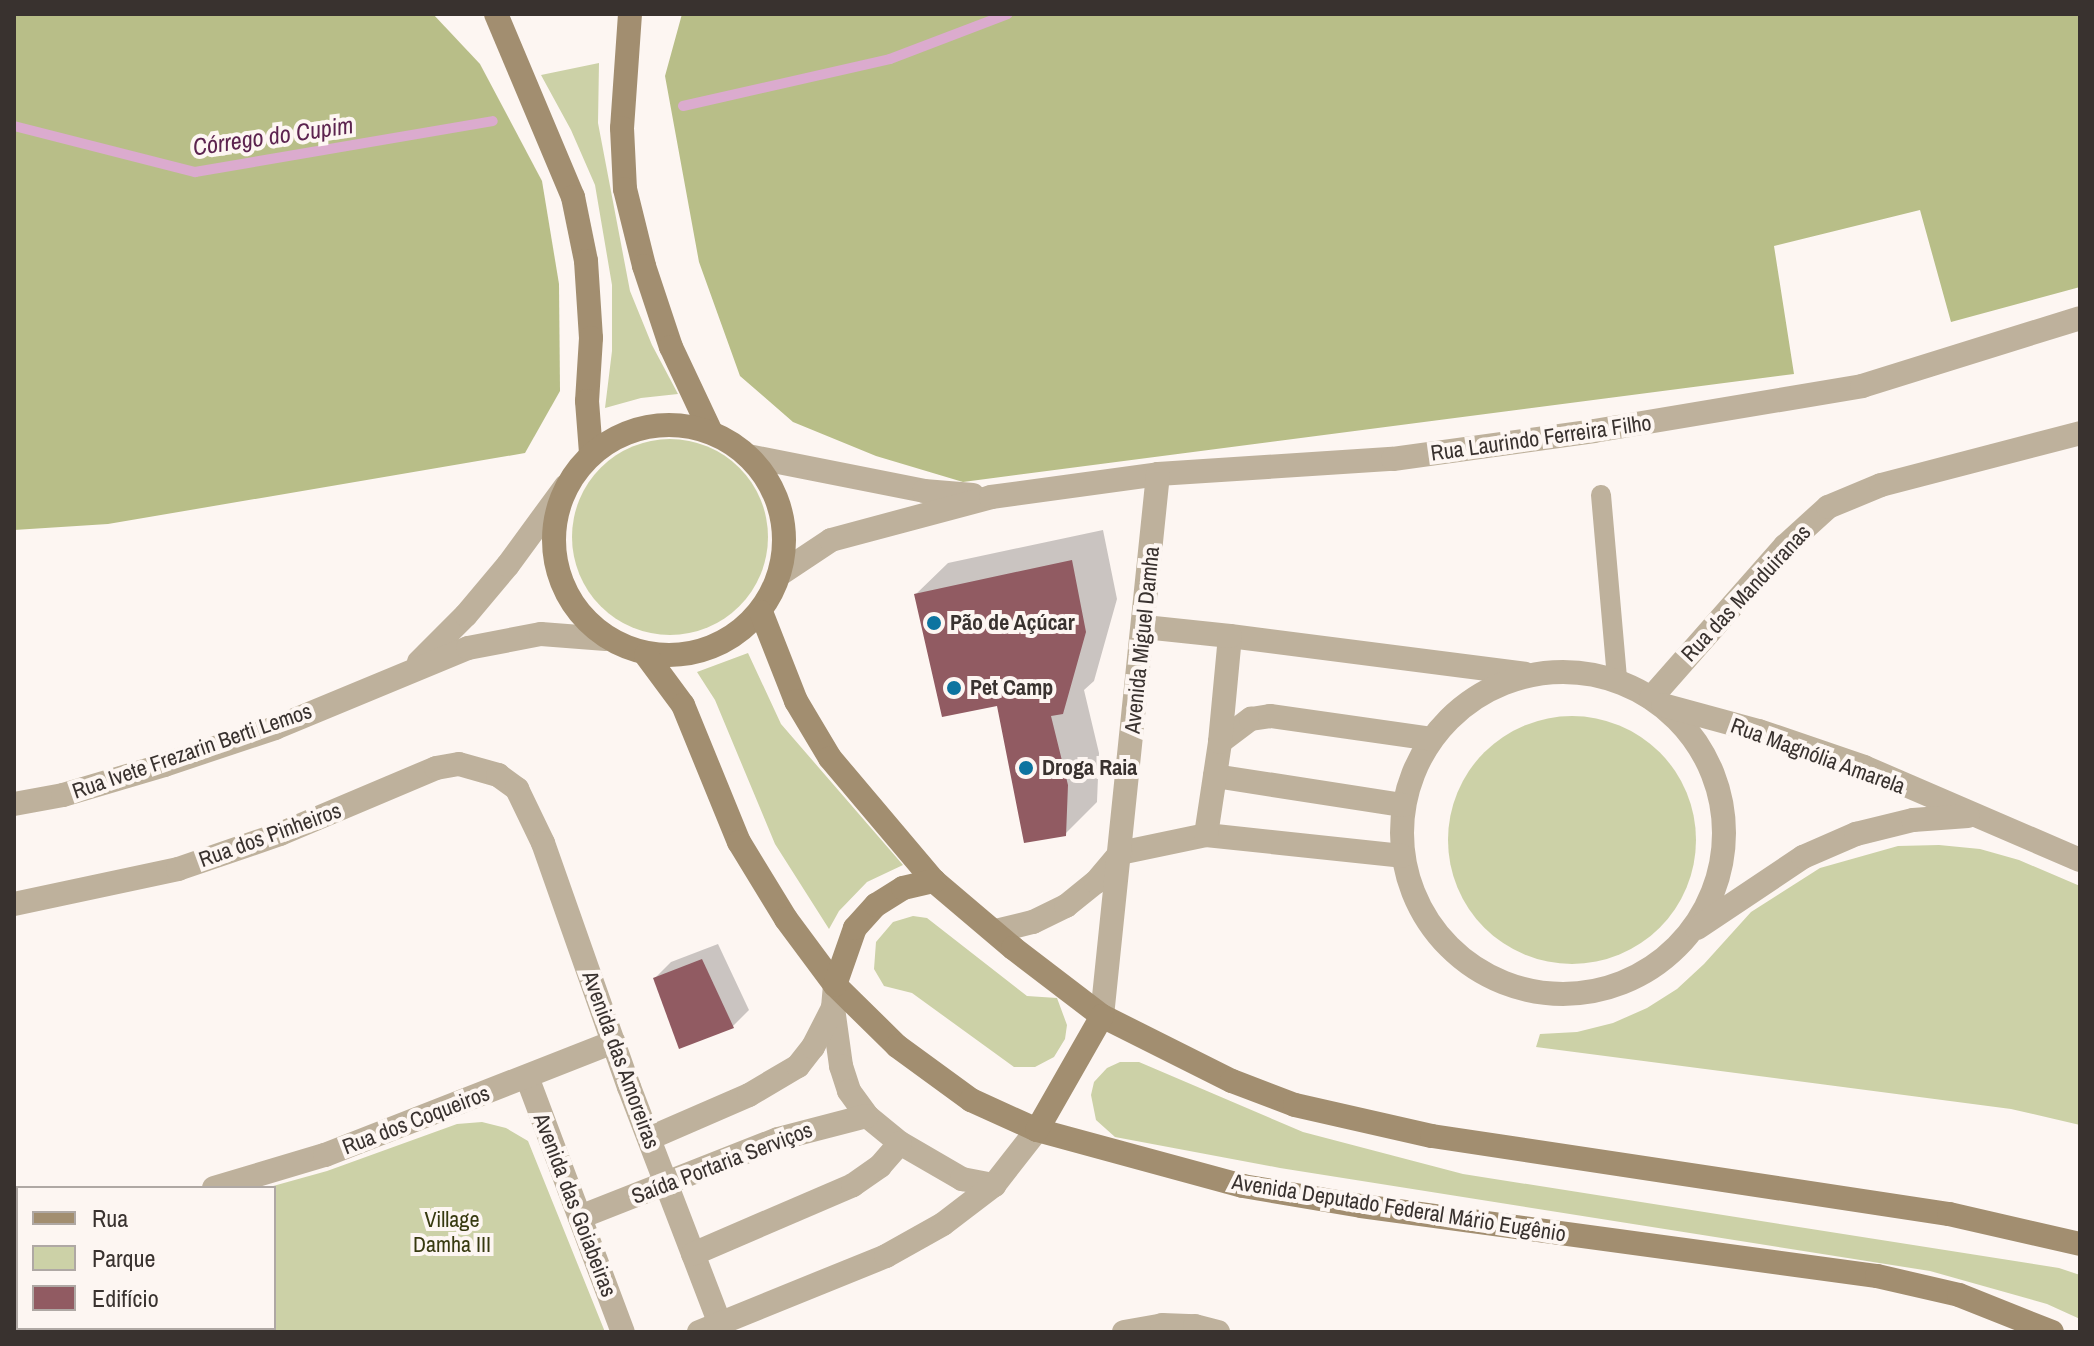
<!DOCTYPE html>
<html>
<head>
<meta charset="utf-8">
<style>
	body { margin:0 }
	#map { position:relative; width:2094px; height:1346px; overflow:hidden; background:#fdf6f2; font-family:"Archivo Narrow",sans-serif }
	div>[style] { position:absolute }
	.green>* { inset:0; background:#ccd1a7 }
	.round { border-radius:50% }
	.forest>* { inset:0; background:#b8be88 }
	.shadow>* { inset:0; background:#0003 }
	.stream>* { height:10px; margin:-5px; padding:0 5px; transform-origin:5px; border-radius:5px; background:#dbabce }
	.building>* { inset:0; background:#915b62 }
	.lane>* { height:20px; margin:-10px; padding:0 10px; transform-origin:10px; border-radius:10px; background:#beb19c }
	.street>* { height:24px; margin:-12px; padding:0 12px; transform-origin:12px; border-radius:12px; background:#beb19c }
	.street>.ring { margin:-12px; padding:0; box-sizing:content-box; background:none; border:24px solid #beb19c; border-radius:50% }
	.secondary>* { height:24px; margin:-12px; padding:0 12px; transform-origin:12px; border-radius:12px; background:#a28e70 }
	.secondary>.ring { margin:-12px; padding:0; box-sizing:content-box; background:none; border:24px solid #a28e70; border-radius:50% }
	.dots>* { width:22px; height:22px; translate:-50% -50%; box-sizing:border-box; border:4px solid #fdf6f2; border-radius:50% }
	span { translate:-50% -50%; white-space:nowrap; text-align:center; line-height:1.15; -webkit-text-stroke:8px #fdf6f2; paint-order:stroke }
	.street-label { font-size:22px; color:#39322f }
	.poi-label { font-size:22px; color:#39322f; font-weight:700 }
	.left { translate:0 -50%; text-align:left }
	.park-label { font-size:22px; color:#373a10 }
	.water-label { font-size:24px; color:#5c234f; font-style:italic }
	.frame { position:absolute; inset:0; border:16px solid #39322f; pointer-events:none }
	.legend { position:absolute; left:16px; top:1186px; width:260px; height:144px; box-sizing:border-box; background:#fdf6f2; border:2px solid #afa8a4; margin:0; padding:10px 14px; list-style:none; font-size:24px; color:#39322f }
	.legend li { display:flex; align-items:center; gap:16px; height:40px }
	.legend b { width:40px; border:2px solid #afa8a4 }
</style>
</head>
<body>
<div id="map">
	<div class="green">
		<div style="clip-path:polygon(599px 63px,598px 123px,630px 291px,652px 345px,678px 394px,641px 398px,605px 408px,612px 351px,612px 285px,595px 185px,571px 130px,541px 75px)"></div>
		<div class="round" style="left:572px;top:439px;width:196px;height:196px"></div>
		<div style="clip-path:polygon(748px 653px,781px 724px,903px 865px,867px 882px,839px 911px,829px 929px,775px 844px,715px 700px,697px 672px)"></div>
		<div class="round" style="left:1448px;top:716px;width:248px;height:248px"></div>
		<div style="clip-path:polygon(1939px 845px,1980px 849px,2019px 860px,2080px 886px,2080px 1125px,2011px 1109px,1536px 1047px,1540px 1034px,1577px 1032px,1613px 1023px,1647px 1008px,1677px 989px,1704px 964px,1751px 912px,1820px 868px,1898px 846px)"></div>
		<div style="clip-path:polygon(913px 916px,927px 918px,1027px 996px,1057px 998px,1067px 1025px,1065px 1039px,1054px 1057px,1035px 1067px,1014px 1067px,912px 993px,884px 986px,874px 969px,876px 942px,893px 922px)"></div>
		<div style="clip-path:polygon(1120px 1062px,1139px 1062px,1303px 1132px,1463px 1174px,2059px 1268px,2080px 1275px,2080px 1319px,2047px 1304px,1930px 1271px,1280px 1168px,1115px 1137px,1096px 1120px,1091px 1095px,1094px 1082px,1107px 1068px)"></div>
		<div style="clip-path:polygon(482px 1122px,506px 1128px,528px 1141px,605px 1332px,14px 1332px,14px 1245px,18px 1244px,18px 1328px,274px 1328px,274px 1188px,266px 1188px,327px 1171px,457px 1124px)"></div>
	</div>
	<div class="forest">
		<div style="clip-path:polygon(14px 14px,433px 14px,480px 64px,542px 181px,559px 284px,560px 391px,525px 453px,108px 524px,14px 530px)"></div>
		<div style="clip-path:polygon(682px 14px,2080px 14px,2080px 287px,1951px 322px,1920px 210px,1774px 246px,1794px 374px,963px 482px,876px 456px,793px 422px,740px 376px,699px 262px,665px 76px)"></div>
	</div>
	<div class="shadow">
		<div style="clip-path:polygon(1103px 530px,1117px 599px,1094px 681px,1084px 690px,1099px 753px,1097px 802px,1065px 834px,999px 704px,916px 594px,948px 563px)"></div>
		<div style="clip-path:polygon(718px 944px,749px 1010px,733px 1026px,680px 1047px,655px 978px,671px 962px)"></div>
	</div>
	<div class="stream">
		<div style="left:683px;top:106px;width:212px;rotate:-12.8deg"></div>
		<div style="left:890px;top:59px;width:126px;rotate:-20.9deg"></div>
		<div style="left:14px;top:126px;width:187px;rotate:14.3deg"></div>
		<div style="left:195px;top:172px;width:302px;rotate:-9.7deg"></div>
	</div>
	<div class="building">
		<div style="clip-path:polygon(1072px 560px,1086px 632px,1063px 714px,1051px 716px,1068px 785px,1066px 836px,1024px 843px,997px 706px,942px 717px,914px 594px)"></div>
		<div style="clip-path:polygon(702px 959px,734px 1028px,679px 1049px,653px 978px)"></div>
	</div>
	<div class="lane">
		<div style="left:1601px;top:495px;width:185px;rotate:85deg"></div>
	</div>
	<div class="street">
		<div style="left:748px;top:456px;width:179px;rotate:11.2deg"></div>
		<div style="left:924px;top:491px;width:49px;rotate:4.7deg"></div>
		<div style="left:780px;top:574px;width:61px;rotate:-33.7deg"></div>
		<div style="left:831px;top:540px;width:166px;rotate:-15deg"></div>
		<div style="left:991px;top:497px;width:169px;rotate:-7.8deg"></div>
		<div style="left:1158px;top:474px;width:235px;rotate:-3.7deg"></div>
		<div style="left:1393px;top:459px;width:203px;rotate:-7.9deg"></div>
		<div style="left:1594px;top:431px;width:272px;rotate:-9.5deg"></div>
		<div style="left:1862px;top:386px;width:228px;rotate:-17.3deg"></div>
		<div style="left:1230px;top:636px;width:297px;rotate:7.3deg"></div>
		<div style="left:419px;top:662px;width:66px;rotate:-45deg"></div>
		<div style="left:466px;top:615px;width:65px;rotate:-50deg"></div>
		<div style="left:508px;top:565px;width:97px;rotate:-53.8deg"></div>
		<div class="ring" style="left:1402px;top:672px;width:298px;height:298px"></div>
		<div style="left:1651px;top:698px;width:203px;rotate:-48.6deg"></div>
		<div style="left:1785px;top:546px;width:58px;rotate:-42.2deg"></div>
		<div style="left:1828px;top:507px;width:57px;rotate:-22.5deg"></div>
		<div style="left:1881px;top:485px;width:206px;rotate:-14.6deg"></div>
		<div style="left:1663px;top:705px;width:99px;rotate:15.2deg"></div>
		<div style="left:1759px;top:731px;width:111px;rotate:18.9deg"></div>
		<div style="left:1864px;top:767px;width:235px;rotate:23.3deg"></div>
		<div style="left:1220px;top:742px;width:39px;rotate:-37deg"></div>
		<div style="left:1251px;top:719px;width:19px;rotate:-9deg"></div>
		<div style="left:1270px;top:716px;width:163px;rotate:8.1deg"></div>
		<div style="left:1215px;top:776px;width:190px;rotate:8.8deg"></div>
		<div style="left:14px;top:804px;width:50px;rotate:-10.4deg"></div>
		<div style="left:63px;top:795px;width:105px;rotate:-16.5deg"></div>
		<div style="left:164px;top:765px;width:117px;rotate:-18.4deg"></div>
		<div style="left:275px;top:728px;width:209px;rotate:-22.5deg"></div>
		<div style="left:468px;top:648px;width:74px;rotate:-10.9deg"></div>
		<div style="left:541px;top:634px;width:65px;rotate:4.4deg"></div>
		<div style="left:1206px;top:835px;width:197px;rotate:6.1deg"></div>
		<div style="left:1120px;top:853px;width:88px;rotate:-11.8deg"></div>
		<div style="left:1206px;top:835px;width:94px;rotate:-81.4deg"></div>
		<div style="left:1220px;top:742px;width:106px;rotate:-84.6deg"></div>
		<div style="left:1230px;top:636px;width:86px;rotate:-174deg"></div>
		<div style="left:14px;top:904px;width:168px;rotate:-12deg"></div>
		<div style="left:178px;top:869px;width:108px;rotate:-18.9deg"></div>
		<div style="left:280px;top:834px;width:169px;rotate:-22.9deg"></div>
		<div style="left:436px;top:768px;width:23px;rotate:-10deg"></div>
		<div style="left:459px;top:764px;width:41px;rotate:15.8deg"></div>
		<div style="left:498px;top:775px;width:24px;rotate:36deg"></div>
		<div style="left:517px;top:789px;width:60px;rotate:64.3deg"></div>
		<div style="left:543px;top:843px;width:259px;rotate:70.6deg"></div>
		<div style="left:629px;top:1087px;width:262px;rotate:69deg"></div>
		<div style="left:1697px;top:928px;width:128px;rotate:-33.8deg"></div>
		<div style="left:1803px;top:857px;width:58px;rotate:-23.5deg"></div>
		<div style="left:1856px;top:834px;width:59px;rotate:-13.8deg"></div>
		<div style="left:1913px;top:820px;width:55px;rotate:-4.2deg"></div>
		<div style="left:996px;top:931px;width:38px;rotate:-14deg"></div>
		<div style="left:1033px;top:922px;width:37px;rotate:-26deg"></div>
		<div style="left:1066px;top:906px;width:38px;rotate:-39deg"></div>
		<div style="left:1096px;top:882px;width:38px;rotate:-50deg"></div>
		<div style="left:835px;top:985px;width:23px;rotate:95deg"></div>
		<div style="left:833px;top:1008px;width:59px;rotate:82.1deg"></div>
		<div style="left:841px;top:1066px;width:26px;rotate:72deg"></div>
		<div style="left:849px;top:1091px;width:31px;rotate:54deg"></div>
		<div style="left:867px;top:1116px;width:43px;rotate:39.3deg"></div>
		<div style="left:900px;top:1143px;width:72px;rotate:30.1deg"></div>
		<div style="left:962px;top:1179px;width:33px;rotate:11deg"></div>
		<div style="left:994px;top:1185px;width:70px;rotate:-52deg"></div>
		<div style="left:1102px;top:1016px;width:545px;rotate:-84.1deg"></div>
		<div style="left:527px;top:1077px;width:272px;rotate:69.4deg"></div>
		<div style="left:650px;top:1138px;width:108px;rotate:-23.5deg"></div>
		<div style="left:749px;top:1095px;width:57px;rotate:-30.6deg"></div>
		<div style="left:798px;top:1066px;width:24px;rotate:-52deg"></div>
		<div style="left:813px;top:1047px;width:44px;rotate:-62.9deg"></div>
		<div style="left:214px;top:1188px;width:116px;rotate:-16.6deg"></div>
		<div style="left:325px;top:1155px;width:310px;rotate:-21.4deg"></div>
		<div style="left:580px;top:1217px;width:213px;rotate:-21.5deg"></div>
		<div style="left:778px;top:1139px;width:92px;rotate:-14.5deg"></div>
		<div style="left:14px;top:1224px;width:4px"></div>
		<div style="left:693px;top:1254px;width:174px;rotate:-23.3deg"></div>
		<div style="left:853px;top:1185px;width:33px;rotate:-35deg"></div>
		<div style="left:880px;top:1166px;width:30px;rotate:-49deg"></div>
		<div style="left:699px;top:1332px;width:202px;rotate:-22.1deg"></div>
		<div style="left:886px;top:1256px;width:65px;rotate:-29.3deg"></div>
		<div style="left:943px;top:1224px;width:64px;rotate:-37.4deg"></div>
		<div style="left:1124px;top:1332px;width:39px;rotate:-10deg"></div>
		<div style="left:1162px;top:1325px;width:33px;rotate:2deg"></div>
		<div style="left:1195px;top:1326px;width:24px;rotate:15deg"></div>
	</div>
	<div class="secondary">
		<div style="left:496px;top:14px;width:199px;rotate:67.2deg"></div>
		<div style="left:573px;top:197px;width:65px;rotate:78.5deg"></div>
		<div style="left:586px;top:261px;width:77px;rotate:86.3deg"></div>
		<div style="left:591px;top:338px;width:63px;rotate:93.6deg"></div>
		<div style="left:587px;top:401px;width:52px;rotate:85.6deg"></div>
		<div style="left:630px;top:14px;width:114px;rotate:94deg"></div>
		<div style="left:622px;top:128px;width:61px;rotate:87.2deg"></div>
		<div style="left:625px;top:189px;width:79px;rotate:76.1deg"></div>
		<div style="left:644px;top:266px;width:85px;rotate:71.6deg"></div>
		<div style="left:671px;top:347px;width:94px;rotate:64.8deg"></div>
		<div class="ring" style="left:554px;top:425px;width:206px;height:206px"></div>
		<div style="left:761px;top:612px;width:96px;rotate:68.5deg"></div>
		<div style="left:796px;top:701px;width:66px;rotate:59.2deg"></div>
		<div style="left:830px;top:758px;width:161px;rotate:49.8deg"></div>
		<div style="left:934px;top:881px;width:104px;rotate:40.3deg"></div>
		<div style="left:1013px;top:948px;width:112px;rotate:37.4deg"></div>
		<div style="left:1102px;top:1016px;width:145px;rotate:26.6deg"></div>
		<div style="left:1232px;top:1081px;width:67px;rotate:20.9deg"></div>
		<div style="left:1295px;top:1105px;width:140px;rotate:12.8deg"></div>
		<div style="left:1432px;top:1136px;width:523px;rotate:8.58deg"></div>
		<div style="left:1949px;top:1214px;width:134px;rotate:12.9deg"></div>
		<div style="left:646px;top:655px;width:62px;rotate:53.5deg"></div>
		<div style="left:683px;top:705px;width:148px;rotate:67.8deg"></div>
		<div style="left:739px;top:842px;width:90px;rotate:58.6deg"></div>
		<div style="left:786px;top:919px;width:82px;rotate:53.4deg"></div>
		<div style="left:835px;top:985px;width:87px;rotate:44.5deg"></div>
		<div style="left:897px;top:1046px;width:92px;rotate:36.1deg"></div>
		<div style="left:971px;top:1100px;width:72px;rotate:24.4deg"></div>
		<div style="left:1037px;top:1130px;width:213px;rotate:15.2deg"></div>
		<div style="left:1243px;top:1186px;width:120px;rotate:9.6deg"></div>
		<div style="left:1361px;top:1206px;width:521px;rotate:7.73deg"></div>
		<div style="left:1877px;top:1276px;width:84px;rotate:13deg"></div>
		<div style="left:1959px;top:1295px;width:100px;rotate:21.7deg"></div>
		<div style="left:835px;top:985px;width:60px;rotate:-70.7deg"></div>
		<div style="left:855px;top:928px;width:31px;rotate:-48deg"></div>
		<div style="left:876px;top:905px;width:32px;rotate:-32deg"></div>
		<div style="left:903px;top:888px;width:32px;rotate:-13deg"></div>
		<div style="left:1037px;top:1130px;width:131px;rotate:-60.3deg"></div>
	</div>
	<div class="dots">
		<div style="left:934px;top:623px;background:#0d74a0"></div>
		<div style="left:954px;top:688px;background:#0d74a0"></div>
		<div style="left:1026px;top:768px;background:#0d74a0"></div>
	</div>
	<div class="street-label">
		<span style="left:1541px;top:438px;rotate:-8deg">Rua Laurindo Ferreira Filho</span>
		<span style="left:1746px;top:593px;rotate:-47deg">Rua das Manduiranas</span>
		<span style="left:1142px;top:640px;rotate:-84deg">Avenida Miguel Damha</span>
		<span style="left:192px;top:751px;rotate:-19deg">Rua Ivete Frezarin Berti Lemos</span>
		<span style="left:1818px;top:756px;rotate:20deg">Rua Magnólia Amarela</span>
		<span style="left:270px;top:835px;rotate:-20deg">Rua dos Pinheiros</span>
		<span style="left:621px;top:1060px;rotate:70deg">Avenida das Amoreiras</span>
		<span style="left:416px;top:1120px;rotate:-21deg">Rua dos Coqueiros</span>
		<span style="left:722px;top:1163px;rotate:-21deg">Saída Portaria Serviços</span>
		<span style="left:575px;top:1205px;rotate:69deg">Avenida das Goiabeiras</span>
		<span style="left:1399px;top:1208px;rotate:9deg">Avenida Deputado Federal Mário Eugênio</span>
	</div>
	<div class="poi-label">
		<span class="left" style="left:950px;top:623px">Pão de Açúcar</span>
		<span class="left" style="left:970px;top:688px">Pet Camp</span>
		<span class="left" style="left:1042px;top:768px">Droga Raia</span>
	</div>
	<div class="park-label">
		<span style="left:452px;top:1232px">Village<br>Damha III</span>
	</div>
	<div class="water-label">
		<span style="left:273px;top:136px;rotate:-8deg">Córrego do Cupim</span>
	</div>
	<div class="frame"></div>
	<ul class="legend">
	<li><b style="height:10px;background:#a28e70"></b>Rua</li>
	<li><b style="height:22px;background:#ccd1a7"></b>Parque</li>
	<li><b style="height:22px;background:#915b62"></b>Edifício</li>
	</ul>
</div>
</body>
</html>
